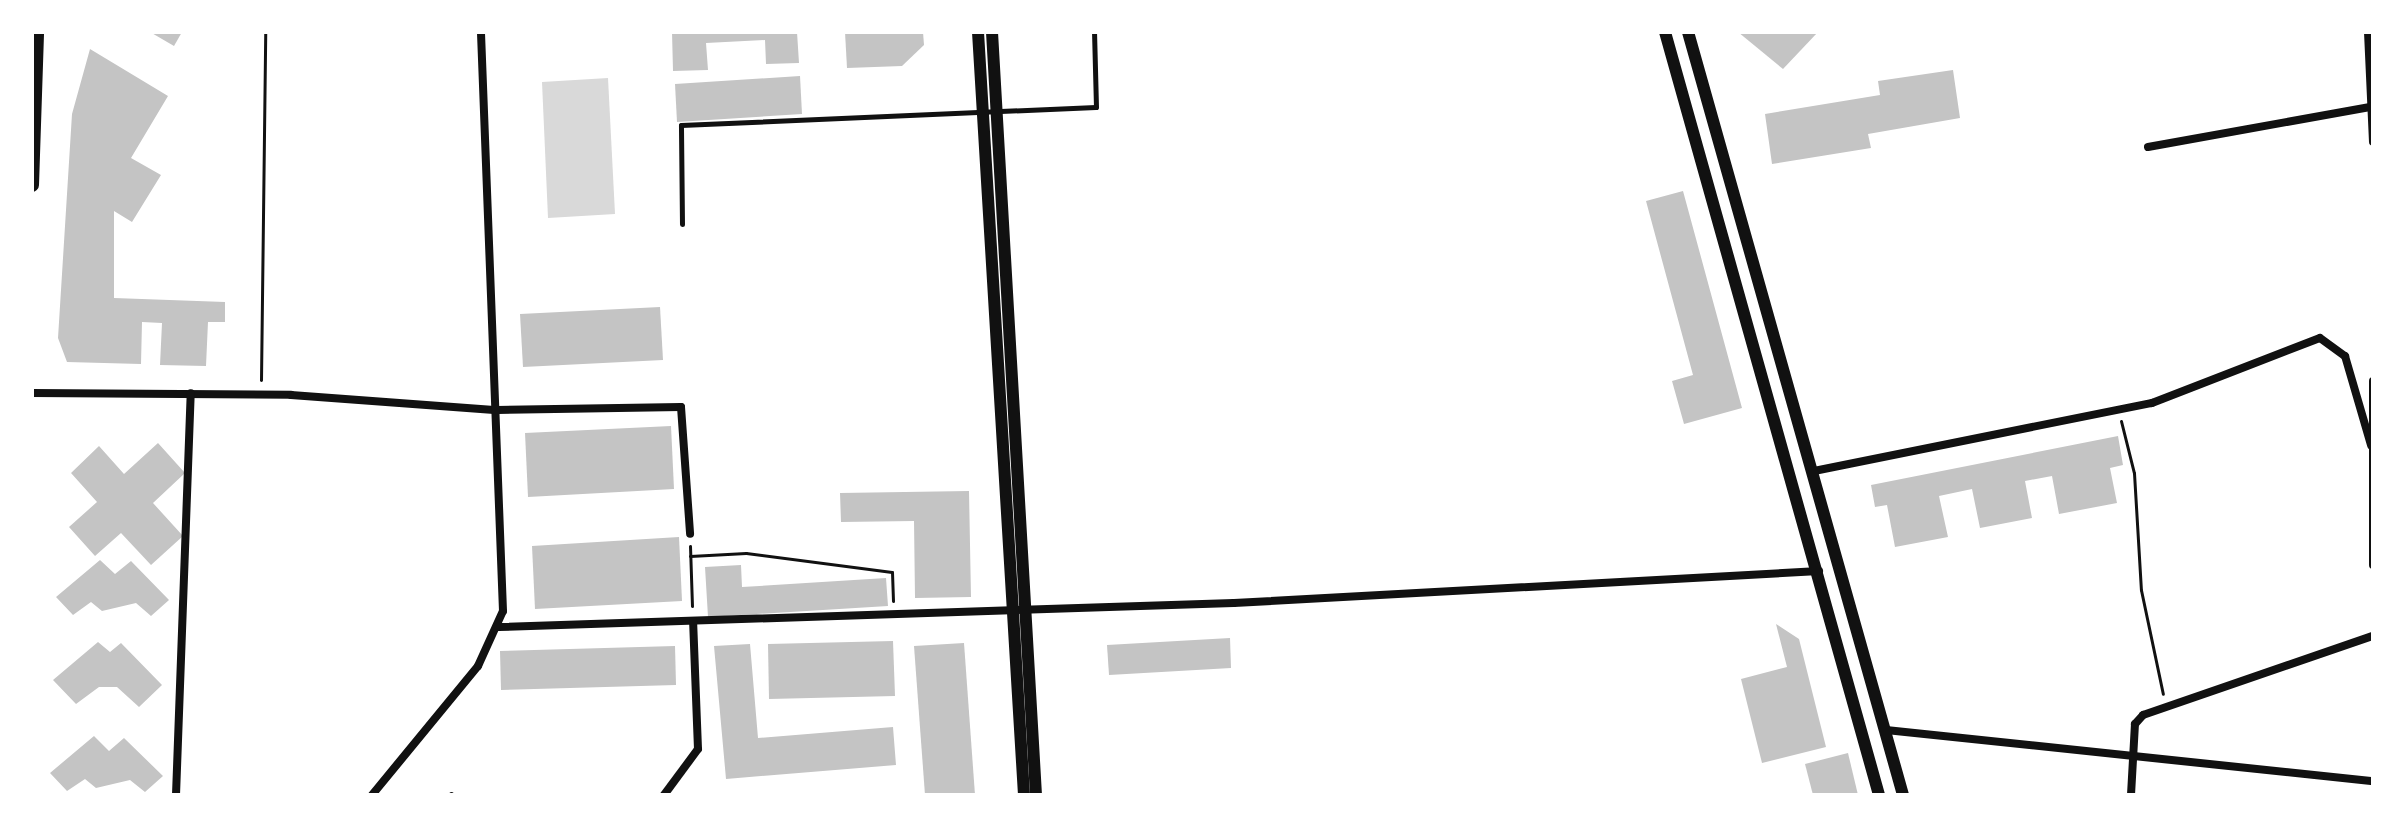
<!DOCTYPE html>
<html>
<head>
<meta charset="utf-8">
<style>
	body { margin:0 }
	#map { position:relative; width:2405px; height:827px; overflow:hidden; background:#fff; font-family:"Space Grotesk",sans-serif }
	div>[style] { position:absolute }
	.water>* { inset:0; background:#d9d9d9 }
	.building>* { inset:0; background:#c4c4c4 }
	.path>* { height:3px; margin:-1.5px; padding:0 1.5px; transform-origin:1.5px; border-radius:1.5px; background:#111 }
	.service>* { height:5px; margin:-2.5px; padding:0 2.5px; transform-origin:2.5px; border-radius:2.5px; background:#111 }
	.minor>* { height:8px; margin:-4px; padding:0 4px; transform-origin:4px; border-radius:4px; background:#111 }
	.tertiary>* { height:12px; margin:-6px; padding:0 6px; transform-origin:6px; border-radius:6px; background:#111 }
	.secondary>* { height:14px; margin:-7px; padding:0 7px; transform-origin:7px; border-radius:7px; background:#111 }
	span { translate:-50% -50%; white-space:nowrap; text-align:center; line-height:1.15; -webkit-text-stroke:8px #fff; paint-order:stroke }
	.frame { position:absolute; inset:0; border:34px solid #fff; pointer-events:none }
</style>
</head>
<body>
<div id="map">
	<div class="water">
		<div style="clip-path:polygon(608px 78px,615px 214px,548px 218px,542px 82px)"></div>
	</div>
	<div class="building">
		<div style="clip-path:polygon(150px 32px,182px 32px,174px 46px)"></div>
		<div style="clip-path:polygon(672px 32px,797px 32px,799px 63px,766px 64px,765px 40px,706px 43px,708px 70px,673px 71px)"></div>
		<div style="clip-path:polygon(845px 32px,923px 32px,924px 45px,902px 66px,847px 68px)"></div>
		<div style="clip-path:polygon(1738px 32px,1818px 32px,1783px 69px)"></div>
		<div style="clip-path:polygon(90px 49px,168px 96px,131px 158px,161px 175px,132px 222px,114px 211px,114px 298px,225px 302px,225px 322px,208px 322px,206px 366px,160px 365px,162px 323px,142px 322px,141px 364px,67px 362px,58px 338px,72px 114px)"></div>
		<div style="clip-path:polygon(1953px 70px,1960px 118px,1868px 134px,1871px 148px,1772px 164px,1765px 114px,1880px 95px,1878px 81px)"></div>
		<div style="clip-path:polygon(800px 76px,802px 114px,677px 122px,675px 84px)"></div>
		<div style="clip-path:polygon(1683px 191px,1742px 408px,1684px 424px,1672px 381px,1693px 375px,1646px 201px)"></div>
		<div style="clip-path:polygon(660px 307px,663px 360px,523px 367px,520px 314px)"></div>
		<div style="clip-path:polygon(671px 426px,674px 489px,528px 497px,525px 433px)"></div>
		<div style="clip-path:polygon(2118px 436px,2123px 465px,2110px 468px,2117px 503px,2059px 514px,2052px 476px,2025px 481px,2032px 518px,1980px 528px,1972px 489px,1939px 496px,1948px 537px,1895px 547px,1887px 505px,1875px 507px,1871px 485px)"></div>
		<div style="clip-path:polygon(158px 443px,185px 473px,153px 503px,183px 536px,151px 565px,121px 533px,95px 556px,69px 527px,97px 502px,71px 473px,99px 446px,124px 474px)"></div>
		<div style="clip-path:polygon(969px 491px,971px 597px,915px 598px,914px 521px,841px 522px,840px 493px)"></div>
		<div style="clip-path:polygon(679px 537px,682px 601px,535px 609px,532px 546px)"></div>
		<div style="clip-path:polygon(100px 560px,115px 574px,131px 561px,169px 600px,151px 616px,136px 603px,102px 611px,91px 602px,73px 615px,56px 597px)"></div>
		<div style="clip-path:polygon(741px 565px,742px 587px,886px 578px,888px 606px,708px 617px,705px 567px)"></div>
		<div style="clip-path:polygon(1776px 624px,1799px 639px,1826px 747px,1762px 763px,1741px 679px,1787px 667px)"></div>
		<div style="clip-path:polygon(1230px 638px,1231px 668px,1109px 675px,1107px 645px)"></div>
		<div style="clip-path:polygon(893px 641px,895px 696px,769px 699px,768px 644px)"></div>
		<div style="clip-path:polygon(98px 642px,110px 652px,121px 643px,162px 685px,139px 707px,117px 687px,99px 687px,76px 704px,53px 680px)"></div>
		<div style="clip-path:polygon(964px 643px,975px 795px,925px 795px,914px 646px)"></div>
		<div style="clip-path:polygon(750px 644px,758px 738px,893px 727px,896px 765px,726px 779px,714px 646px)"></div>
		<div style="clip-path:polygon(675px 646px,676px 685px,501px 690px,500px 651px)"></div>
		<div style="clip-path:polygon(94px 736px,109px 751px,124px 738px,163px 776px,145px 792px,130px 780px,96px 788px,85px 779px,67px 791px,50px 773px)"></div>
		<div style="clip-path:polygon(1848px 753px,1858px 795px,1813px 795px,1805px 764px)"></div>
	</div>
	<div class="path">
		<div style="left:261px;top:380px;width:348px;rotate:-89.3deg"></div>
		<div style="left:2121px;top:421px;width:54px;rotate:76deg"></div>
		<div style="left:2134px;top:473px;width:117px;rotate:86.6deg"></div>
		<div style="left:2141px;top:590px;width:106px;rotate:78.1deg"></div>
		<div style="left:690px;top:546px;width:60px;rotate:88.1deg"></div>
		<div style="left:690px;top:556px;width:56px;rotate:-3.1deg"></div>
		<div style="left:746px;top:553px;width:147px;rotate:7.4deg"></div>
		<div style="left:892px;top:572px;width:29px;rotate:88deg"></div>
	</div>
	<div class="service">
		<div style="left:682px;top:224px;width:99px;rotate:-90.6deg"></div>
		<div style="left:681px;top:125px;width:415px;rotate:-2.5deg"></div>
		<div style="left:1096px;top:107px;width:75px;rotate:-91.5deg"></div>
		<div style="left:451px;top:794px;width:1px;rotate:90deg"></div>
	</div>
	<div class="minor">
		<div style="left:2368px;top:32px;width:110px;rotate:87.4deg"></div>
		<div style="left:2148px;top:147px;width:227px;rotate:-10.2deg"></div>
		<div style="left:2373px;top:381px;width:184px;rotate:90deg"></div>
		<div style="left:32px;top:393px;width:259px;rotate:0.4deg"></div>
		<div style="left:291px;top:395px;width:207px;rotate:4.2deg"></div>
		<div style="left:497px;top:410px;width:184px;rotate:-0.9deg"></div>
		<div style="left:681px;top:407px;width:127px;rotate:85.9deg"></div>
		<div style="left:1814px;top:471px;width:345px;rotate:-11.4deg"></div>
		<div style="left:2152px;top:403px;width:180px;rotate:-21.2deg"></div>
		<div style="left:2320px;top:338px;width:31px;rotate:36deg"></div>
		<div style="left:2345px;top:356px;width:93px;rotate:73.7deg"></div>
		<div style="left:499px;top:627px;width:735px;rotate:-1.87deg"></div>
		<div style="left:1234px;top:603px;width:586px;rotate:-3.13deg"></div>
		<div style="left:1886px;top:730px;width:490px;rotate:6deg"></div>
		<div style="left:176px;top:795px;width:402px;rotate:-87.9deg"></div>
		<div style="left:372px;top:795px;width:167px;rotate:-50.6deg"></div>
		<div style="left:478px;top:666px;width:60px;rotate:-65.6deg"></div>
		<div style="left:503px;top:611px;width:579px;rotate:-92.18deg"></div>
		<div style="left:664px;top:795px;width:57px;rotate:-53.5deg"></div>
		<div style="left:698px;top:749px;width:128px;rotate:-92.2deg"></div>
		<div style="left:2131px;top:795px;width:71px;rotate:-86.8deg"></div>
		<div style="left:2135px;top:724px;width:12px;rotate:-48deg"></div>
		<div style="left:2143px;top:715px;width:243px;rotate:-19deg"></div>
	</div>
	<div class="tertiary">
		<div style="left:978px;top:32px;width:764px;rotate:86.55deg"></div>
		<div style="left:992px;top:32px;width:764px;rotate:86.7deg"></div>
		<div style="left:1665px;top:32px;width:792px;rotate:74.33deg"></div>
		<div style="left:1688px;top:32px;width:793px;rotate:74.26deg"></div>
	</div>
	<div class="secondary">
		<div style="left:32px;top:185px;width:153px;rotate:-88.1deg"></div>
	</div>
	<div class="frame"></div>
</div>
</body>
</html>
